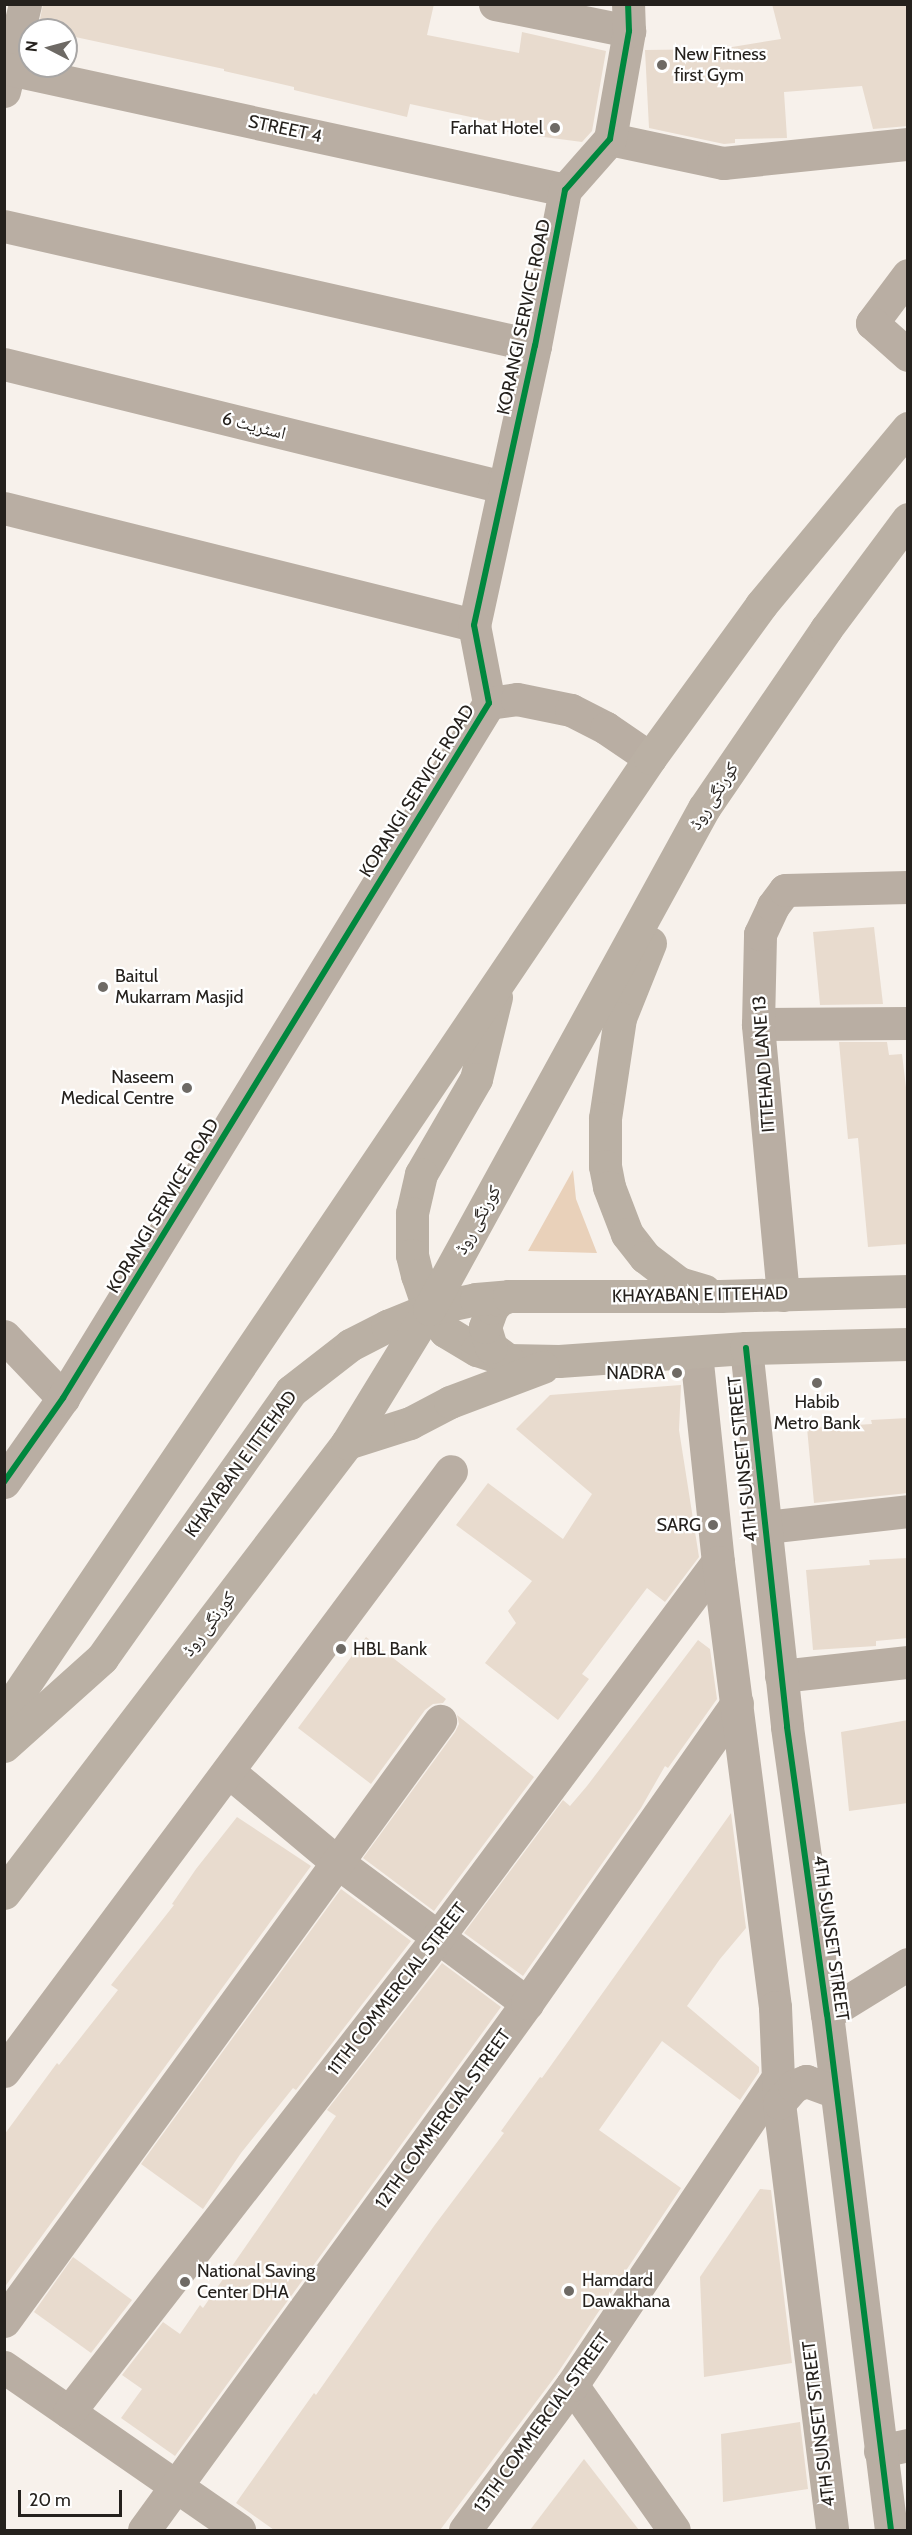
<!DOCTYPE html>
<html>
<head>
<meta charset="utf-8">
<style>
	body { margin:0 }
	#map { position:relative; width:912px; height:2535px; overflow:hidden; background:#f7f1eb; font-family:Cabin,"Noto Naskh Arabic",sans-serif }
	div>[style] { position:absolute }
	.green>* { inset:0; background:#e9d1ba }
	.building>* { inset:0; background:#e8dbce }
	.minor>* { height:33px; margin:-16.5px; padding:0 16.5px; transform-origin:16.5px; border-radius:16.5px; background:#b9aea3 }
	.tertiary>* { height:33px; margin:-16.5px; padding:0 16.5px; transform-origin:16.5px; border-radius:16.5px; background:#b9aea3 }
	.primary>* { height:33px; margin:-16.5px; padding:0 16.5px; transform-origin:16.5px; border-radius:16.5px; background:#bab0a4 }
	.cycleway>* { height:6px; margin:-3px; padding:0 3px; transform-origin:3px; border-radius:3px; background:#00873e }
	.dots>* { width:16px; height:16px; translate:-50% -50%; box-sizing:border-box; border:3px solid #fff; border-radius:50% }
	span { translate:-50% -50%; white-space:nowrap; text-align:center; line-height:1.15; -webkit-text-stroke:4.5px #fff; paint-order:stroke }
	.poi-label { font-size:18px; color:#25211d }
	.left { translate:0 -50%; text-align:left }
	.right { translate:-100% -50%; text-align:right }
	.street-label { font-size:18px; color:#25211d }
	.frame { position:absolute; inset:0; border:6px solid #25211d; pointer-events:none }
	.north { position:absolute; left:18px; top:18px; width:60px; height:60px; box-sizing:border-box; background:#fff; border:2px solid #a8a6a5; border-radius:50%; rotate:276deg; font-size:16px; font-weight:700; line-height:24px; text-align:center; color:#25211d }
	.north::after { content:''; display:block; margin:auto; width:21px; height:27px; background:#6e6a65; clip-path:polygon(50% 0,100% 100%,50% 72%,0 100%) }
	.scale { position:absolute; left:18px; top:2490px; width:104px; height:27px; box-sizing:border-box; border:3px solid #25211d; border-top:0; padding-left:8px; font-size:18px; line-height:21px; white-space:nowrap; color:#25211d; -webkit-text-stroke:4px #fff; paint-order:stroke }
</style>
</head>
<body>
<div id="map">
	<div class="green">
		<div style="clip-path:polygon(573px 1170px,576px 1199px,597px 1253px,528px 1251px)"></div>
	</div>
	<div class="building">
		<div style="clip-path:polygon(43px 4px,434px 4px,427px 35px,519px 53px,522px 32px,606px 51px,592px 131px,582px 142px,507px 132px,508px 125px,410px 104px,407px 117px,294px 90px,294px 87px,224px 71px,224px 69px,66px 35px,66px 30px,38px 29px)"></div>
		<div style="clip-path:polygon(772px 4px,908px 4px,908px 126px,873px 129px,862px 86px,784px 92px,787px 138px,735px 139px,735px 143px,724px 144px,649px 128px,645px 50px,720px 49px,781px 39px)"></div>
		<div style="clip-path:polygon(874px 927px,883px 1004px,820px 1005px,813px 932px)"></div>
		<div style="clip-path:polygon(839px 1042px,887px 1042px,889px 1055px,902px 1054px,908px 1104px,908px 1244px,868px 1247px,858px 1138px,848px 1139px)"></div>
		<div style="clip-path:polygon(681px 1385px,679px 1430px,699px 1557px,665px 1602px,647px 1588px,582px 1674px,589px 1679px,558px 1720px,485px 1663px,516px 1623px,508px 1611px,532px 1581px,456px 1525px,488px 1483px,563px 1539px,592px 1494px,516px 1429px,550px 1395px)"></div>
		<div style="clip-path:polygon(908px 1418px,908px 1493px,814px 1503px,807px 1428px,872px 1424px,871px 1420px)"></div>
		<div style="clip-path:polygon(908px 1558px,908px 1638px,876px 1641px,876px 1646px,813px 1650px,806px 1570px,870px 1565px,869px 1560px)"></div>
		<div style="clip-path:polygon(366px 1637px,446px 1699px,443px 1703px,433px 1704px,425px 1710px,371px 1784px,298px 1728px)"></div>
		<div style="clip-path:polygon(698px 1640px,710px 1649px,717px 1699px,668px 1768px,665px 1766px,641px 1808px,523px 1976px,464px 1933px,563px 1800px,570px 1806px,587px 1786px)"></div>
		<div style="clip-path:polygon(457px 1715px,534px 1777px,434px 1911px,363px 1858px,455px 1732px,459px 1724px)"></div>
		<div style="clip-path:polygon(908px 1720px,908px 1803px,849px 1811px,841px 1732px)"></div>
		<div style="clip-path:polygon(731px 1813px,746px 1928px,720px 1959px,687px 2006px,759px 2067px,759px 2072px,740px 2100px,662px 2041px,599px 2130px,681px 2188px,557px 2374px,440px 2530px,274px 2530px,236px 2503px,314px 2393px,316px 2395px,434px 2226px,504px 2133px,501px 2131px,540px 2077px,542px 2078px)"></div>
		<div style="clip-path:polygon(237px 1817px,311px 1866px,4px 2288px,4px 2135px,57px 2063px,59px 2065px,118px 1990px,111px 1985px,174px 1905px,172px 1904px,196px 1869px)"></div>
		<div style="clip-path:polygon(341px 1889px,411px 1941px,296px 2090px,293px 2088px,241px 2153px,203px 2209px,141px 2164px)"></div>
		<div style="clip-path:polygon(442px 1963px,501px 2007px,175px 2456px,121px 2418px,142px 2389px,122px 2375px,163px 2322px,180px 2334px,200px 2305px,203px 2308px,336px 2116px,327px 2110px)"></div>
		<div style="clip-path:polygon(760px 2189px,771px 2190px,792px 2363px,704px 2377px,700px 2277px)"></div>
		<div style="clip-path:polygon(73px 2257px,132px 2300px,91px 2353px,34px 2312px)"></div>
		<div style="clip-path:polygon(800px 2422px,808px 2489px,723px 2502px,721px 2434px)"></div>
		<div style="clip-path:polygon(584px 2459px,639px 2530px,530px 2530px)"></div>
	</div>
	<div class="minor">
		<div style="left:495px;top:4px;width:137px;rotate:11.4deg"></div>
		<div style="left:4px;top:91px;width:89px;rotate:-76.4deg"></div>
		<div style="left:610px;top:139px;width:116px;rotate:12deg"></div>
		<div style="left:723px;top:163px;width:186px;rotate:-5.9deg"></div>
		<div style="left:565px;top:190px;width:68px;rotate:-48.6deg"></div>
		<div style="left:610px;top:139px;width:110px;rotate:-80deg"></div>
		<div style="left:629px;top:31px;width:27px;rotate:-92deg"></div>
		<div style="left:4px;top:226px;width:544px;rotate:12.73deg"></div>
		<div style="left:908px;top:275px;width:60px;rotate:126.9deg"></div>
		<div style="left:872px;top:323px;width:48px;rotate:41.6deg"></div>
		<div style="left:4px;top:364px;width:514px;rotate:13.85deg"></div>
		<div style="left:4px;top:508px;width:484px;rotate:14deg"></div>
		<div style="left:758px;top:1024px;width:150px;rotate:-0.4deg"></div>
		<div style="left:783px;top:1295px;width:272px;rotate:-95.3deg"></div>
		<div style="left:758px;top:1024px;width:90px;rotate:-88.7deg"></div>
		<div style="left:760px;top:934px;width:31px;rotate:-65deg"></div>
		<div style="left:773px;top:906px;width:20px;rotate:-53deg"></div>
		<div style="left:785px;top:890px;width:123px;rotate:-1.4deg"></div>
		<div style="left:4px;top:1336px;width:86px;rotate:46.4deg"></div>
		<div style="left:4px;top:1482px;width:103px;rotate:-54.9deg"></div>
		<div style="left:63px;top:1398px;width:815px;rotate:-58.49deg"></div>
		<div style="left:766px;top:1527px;width:143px;rotate:-6.4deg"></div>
		<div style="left:781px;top:1676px;width:128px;rotate:-6.3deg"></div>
		<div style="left:228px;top:1771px;width:142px;rotate:39.9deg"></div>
		<div style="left:337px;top:1862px;width:237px;rotate:36.6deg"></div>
		<div style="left:827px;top:2014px;width:95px;rotate:-31.7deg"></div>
		<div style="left:4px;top:2071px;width:748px;rotate:-53.31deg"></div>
		<div style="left:4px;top:2321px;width:742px;rotate:-54deg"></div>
		<div style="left:4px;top:2367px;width:286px;rotate:34.7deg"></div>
		<div style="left:572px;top:2385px;width:177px;rotate:54.9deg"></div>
		<div style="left:69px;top:2412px;width:601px;rotate:-52.16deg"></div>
		<div style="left:438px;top:1937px;width:468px;rotate:-53.3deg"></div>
		<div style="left:880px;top:2451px;width:29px;rotate:-12deg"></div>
		<div style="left:144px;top:2530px;width:651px;rotate:-53.99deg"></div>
		<div style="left:527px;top:2003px;width:366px;rotate:-55deg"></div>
		<div style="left:465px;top:2530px;width:180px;rotate:-53.6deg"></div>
		<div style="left:572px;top:2385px;width:372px;rotate:-56.2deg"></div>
	</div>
	<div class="tertiary">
		<div style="left:4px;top:68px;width:574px;rotate:12.27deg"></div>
		<div style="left:565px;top:190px;width:159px;rotate:100.9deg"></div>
		<div style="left:535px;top:346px;width:286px;rotate:102.3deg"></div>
		<div style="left:474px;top:625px;width:79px;rotate:79.1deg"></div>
		<div style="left:489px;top:703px;width:28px;rotate:-8deg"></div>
		<div style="left:517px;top:699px;width:55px;rotate:11.5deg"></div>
		<div style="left:571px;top:710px;width:39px;rotate:27deg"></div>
		<div style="left:606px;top:728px;width:53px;rotate:34.3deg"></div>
		<div style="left:746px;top:1348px;width:381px;rotate:83.8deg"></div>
		<div style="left:787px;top:1727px;width:290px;rotate:82.1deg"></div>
		<div style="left:827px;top:2014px;width:520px;rotate:82.93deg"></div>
		<div style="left:696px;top:1353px;width:210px;rotate:84deg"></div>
		<div style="left:718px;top:1562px;width:449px;rotate:82.7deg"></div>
		<div style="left:775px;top:2007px;width:96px;rotate:87.6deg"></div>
		<div style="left:779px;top:2103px;width:430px;rotate:82.9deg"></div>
		<div style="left:779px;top:2103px;width:23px;rotate:-49deg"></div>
		<div style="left:794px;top:2086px;width:13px;rotate:-23deg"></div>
		<div style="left:806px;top:2081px;width:32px;rotate:20deg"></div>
	</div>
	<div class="primary">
		<div style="left:650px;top:943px;width:81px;rotate:111.8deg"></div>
		<div style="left:620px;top:1018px;width:101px;rotate:98.5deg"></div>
		<div style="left:605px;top:1118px;width:48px;rotate:90deg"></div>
		<div style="left:605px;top:1166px;width:21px;rotate:79deg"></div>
		<div style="left:609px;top:1187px;width:50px;rotate:69deg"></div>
		<div style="left:627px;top:1234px;width:29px;rotate:52deg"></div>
		<div style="left:645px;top:1257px;width:43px;rotate:37.4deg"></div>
		<div style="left:679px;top:1283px;width:27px;rotate:17deg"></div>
		<div style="left:496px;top:997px;width:84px;rotate:103.7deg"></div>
		<div style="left:476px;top:1079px;width:110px;rotate:120.1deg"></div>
		<div style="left:421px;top:1174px;width:40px;rotate:103deg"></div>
		<div style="left:412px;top:1213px;width:42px;rotate:90deg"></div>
		<div style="left:412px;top:1255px;width:21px;rotate:76deg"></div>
		<div style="left:417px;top:1275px;width:36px;rotate:71deg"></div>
		<div style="left:429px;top:1309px;width:27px;rotate:54deg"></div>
		<div style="left:445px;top:1331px;width:37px;rotate:31deg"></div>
		<div style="left:477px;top:1350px;width:33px;rotate:18deg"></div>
		<div style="left:508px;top:1360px;width:51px;rotate:1.1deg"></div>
		<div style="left:559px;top:1361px;width:187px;rotate:-4deg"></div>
		<div style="left:746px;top:1348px;width:162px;rotate:-1.4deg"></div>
		<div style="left:508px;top:1360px;width:21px;rotate:-143deg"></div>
		<div style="left:491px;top:1347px;width:21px;rotate:-107deg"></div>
		<div style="left:485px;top:1327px;width:20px;rotate:-70deg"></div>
		<div style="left:492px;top:1308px;width:11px;rotate:-49deg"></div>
		<div style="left:499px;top:1300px;width:11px;rotate:-22deg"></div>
		<div style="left:347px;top:1443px;width:66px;rotate:-17.6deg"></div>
		<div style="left:410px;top:1423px;width:45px;rotate:-27.7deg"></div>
		<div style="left:450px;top:1402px;width:99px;rotate:-20.6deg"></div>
		<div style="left:4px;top:1715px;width:1155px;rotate:-55.98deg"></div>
		<div style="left:650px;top:758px;width:189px;rotate:-54deg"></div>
		<div style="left:761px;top:605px;width:230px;rotate:-50.3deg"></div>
		<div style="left:4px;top:1746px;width:132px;rotate:-41.9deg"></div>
		<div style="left:102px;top:1658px;width:327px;rotate:-54.7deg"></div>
		<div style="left:291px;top:1391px;width:75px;rotate:-37.9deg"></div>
		<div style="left:350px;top:1345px;width:42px;rotate:-27.2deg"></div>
		<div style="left:387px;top:1326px;width:45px;rotate:-22deg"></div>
		<div style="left:429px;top:1309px;width:48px;rotate:-12deg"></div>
		<div style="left:476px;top:1299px;width:33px;rotate:-5deg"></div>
		<div style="left:509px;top:1296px;width:211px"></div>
		<div style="left:720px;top:1296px;width:188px;rotate:-1.5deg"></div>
		<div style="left:4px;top:1893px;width:566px;rotate:-52.68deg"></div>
		<div style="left:347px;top:1443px;width:157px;rotate:-58.5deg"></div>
		<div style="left:429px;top:1309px;width:572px;rotate:-61.24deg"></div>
		<div style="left:704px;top:808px;width:217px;rotate:-55.7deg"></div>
		<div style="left:826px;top:629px;width:137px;rotate:-53.3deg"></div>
	</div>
	<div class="cycleway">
		<div style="left:746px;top:1348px;width:381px;rotate:83.8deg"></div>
		<div style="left:787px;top:1727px;width:290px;rotate:82.1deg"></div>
		<div style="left:827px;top:2014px;width:520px;rotate:82.93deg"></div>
		<div style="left:4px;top:1482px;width:103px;rotate:-54.9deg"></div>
		<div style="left:63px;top:1398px;width:815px;rotate:-58.49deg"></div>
		<div style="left:489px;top:703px;width:79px;rotate:-100.9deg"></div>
		<div style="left:474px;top:625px;width:286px;rotate:-77.7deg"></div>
		<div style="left:535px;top:346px;width:159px;rotate:-79.1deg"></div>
		<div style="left:565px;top:190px;width:68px;rotate:-48.6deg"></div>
		<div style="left:610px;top:139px;width:110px;rotate:-80deg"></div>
		<div style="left:629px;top:31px;width:27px;rotate:-92deg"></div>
	</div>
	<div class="dots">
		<div style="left:662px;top:65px;background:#6e6a65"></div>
		<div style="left:555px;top:128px;background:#6e6a65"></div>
		<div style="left:103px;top:987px;background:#6e6a65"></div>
		<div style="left:187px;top:1088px;background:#6e6a65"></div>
		<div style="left:677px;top:1373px;background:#6e6a65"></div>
		<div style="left:817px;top:1383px;background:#6e6a65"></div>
		<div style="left:713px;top:1525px;background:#6e6a65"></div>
		<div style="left:341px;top:1649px;background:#6e6a65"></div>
		<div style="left:185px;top:2282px;background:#6e6a65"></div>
		<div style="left:569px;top:2291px;background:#6e6a65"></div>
	</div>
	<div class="poi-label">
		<span class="left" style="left:674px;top:65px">New Fitness<br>first Gym</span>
		<span class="right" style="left:543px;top:128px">Farhat Hotel</span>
		<span class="left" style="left:115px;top:987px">Baitul<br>Mukarram Masjid</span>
		<span class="right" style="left:174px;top:1088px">Naseem<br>Medical Centre</span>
		<span class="right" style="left:665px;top:1373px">NADRA</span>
		<span style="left:817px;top:1413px">Habib<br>Metro Bank</span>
		<span class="right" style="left:701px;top:1525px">SARG</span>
		<span class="left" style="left:353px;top:1649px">HBL Bank</span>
		<span class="left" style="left:197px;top:2282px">National Saving<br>Center DHA</span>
		<span class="left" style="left:582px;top:2291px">Hamdard<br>Dawakhana</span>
	</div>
	<div class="street-label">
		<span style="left:285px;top:129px;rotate:12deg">STREET 4</span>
		<span style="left:524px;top:317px;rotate:-78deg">KORANGI SERVICE ROAD</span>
		<span style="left:254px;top:426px;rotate:14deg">اسٹریٹ 6</span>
		<span style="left:417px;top:791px;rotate:-58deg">KORANGI SERVICE ROAD</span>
		<span style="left:714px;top:796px;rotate:-58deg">کورنگی روڈ</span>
		<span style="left:764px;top:1064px;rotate:-94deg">ITTEHAD LANE 13</span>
		<span style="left:163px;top:1206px;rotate:-59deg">KORANGI SERVICE ROAD</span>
		<span style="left:478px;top:1220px;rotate:-61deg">کورنگی روڈ</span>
		<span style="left:700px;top:1295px;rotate:-1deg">KHAYABAN E ITTEHAD</span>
		<span style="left:743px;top:1459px;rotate:-96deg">4TH SUNSET STREET</span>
		<span style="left:241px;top:1464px;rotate:-54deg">KHAYABAN E ITTEHAD</span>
		<span style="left:209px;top:1624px;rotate:-53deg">کورنگی روڈ</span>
		<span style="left:831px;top:1938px;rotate:82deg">4TH SUNSET STREET</span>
		<span style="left:397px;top:1989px;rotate:-52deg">11TH COMMERCIAL STREET</span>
		<span style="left:443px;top:2119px;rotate:-54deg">12TH COMMERCIAL STREET</span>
		<span style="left:542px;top:2423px;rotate:-54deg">13TH COMMERCIAL STREET</span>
		<span style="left:819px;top:2424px;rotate:-97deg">4TH SUNSET STREET</span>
	</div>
	<div class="frame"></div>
	<div class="north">N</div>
	<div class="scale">20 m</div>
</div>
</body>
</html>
